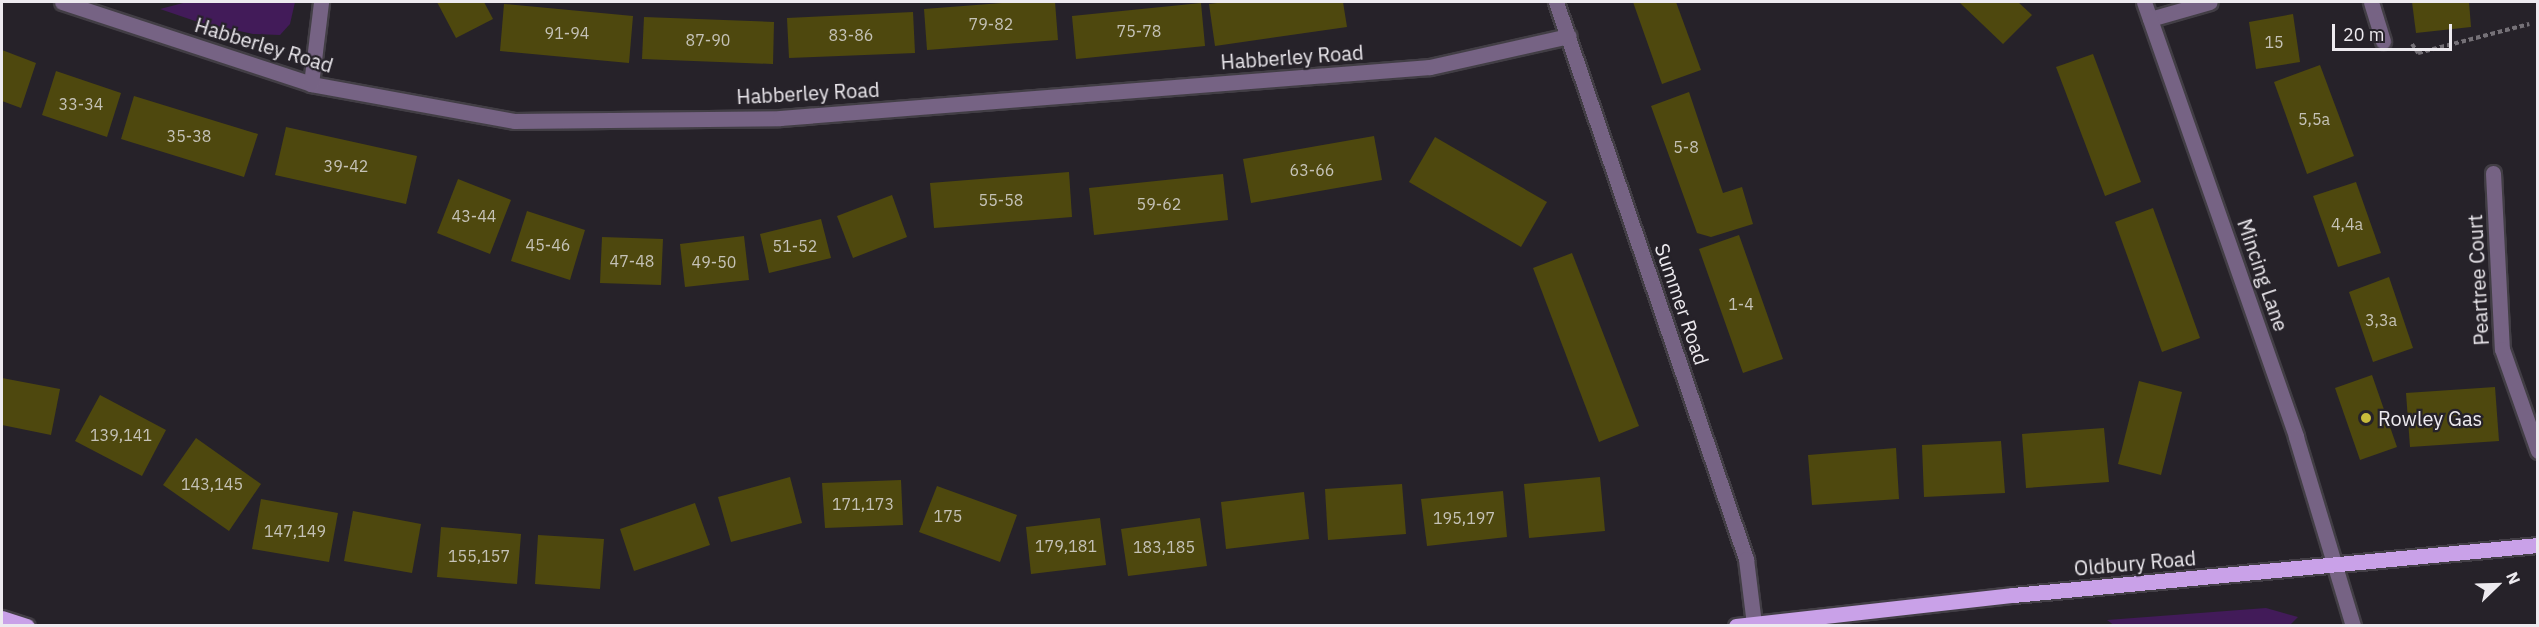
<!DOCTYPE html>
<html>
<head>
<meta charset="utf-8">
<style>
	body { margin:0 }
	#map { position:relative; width:2539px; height:627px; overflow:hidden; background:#262229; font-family:"IBM Plex Sans",sans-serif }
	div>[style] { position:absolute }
	.green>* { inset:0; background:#421b59 }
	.building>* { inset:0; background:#4e480e }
	.path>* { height:4px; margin-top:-2px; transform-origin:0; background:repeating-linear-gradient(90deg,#757177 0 4.5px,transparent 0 7.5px) }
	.roads { filter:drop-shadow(2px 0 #423e45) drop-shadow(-2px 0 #423e45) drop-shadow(0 2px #423e45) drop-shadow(0 -2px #423e45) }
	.minor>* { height:15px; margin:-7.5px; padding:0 7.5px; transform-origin:7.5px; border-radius:7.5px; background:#766384 }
	.tertiary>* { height:15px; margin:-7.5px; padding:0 7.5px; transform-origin:7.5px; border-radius:7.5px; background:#766384 }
	.primary>* { height:15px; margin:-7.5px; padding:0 7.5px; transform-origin:7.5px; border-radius:7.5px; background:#c9a1e8 }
	.dots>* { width:16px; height:16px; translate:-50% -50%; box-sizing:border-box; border:3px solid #262229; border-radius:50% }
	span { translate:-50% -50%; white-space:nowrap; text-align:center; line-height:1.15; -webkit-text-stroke:4.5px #262229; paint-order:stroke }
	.number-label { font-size:16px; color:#c5c2b7 }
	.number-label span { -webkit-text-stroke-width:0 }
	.street-label { font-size:20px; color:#edeaef }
	.poi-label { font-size:20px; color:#edeaef }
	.left { translate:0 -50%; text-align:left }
	.frame { position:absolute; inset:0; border:3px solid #edeaef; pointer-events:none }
	.north { position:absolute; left:2467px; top:555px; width:60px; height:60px; -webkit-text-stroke:4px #262229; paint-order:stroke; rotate:67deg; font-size:16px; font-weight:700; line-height:24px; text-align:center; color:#edeaef }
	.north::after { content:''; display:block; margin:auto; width:21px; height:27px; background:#edeaef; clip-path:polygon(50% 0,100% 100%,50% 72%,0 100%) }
	.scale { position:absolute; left:2332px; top:24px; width:120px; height:27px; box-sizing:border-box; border:3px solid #edeaef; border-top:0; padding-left:8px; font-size:18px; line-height:21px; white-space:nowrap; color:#edeaef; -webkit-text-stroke:4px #262229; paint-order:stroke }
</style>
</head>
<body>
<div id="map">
	<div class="green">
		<div style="clip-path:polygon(187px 2px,295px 2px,290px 24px,280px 35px,253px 34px,198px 22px,160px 9px)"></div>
		<div style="clip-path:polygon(2266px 608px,2298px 617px,2289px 626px,2115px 626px,2107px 620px)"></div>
	</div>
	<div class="building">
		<div style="clip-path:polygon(437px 2px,484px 2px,493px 19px,456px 38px)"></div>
		<div style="clip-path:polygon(1015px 2px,1055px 2px,1058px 40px,927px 50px,924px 9px)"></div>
		<div style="clip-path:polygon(1225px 2px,1343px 2px,1347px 27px,1215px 46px,1209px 4px)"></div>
		<div style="clip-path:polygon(1633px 2px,1676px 2px,1701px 70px,1662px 84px)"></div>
		<div style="clip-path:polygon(1959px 2px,2018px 2px,2032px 15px,2003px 44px)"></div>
		<div style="clip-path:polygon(2412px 2px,2469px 2px,2471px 27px,2416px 33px)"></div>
		<div style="clip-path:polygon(1201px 3px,1205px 46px,1076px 59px,1072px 16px)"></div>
		<div style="clip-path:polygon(504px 4px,633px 16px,629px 63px,500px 51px)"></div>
		<div style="clip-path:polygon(913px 12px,915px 53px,789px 58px,787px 18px)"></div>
		<div style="clip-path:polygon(2293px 14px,2300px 62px,2256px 69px,2249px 22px)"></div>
		<div style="clip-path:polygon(644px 17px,774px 22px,773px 64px,642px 59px)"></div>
		<div style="clip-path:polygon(2px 50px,36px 63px,21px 108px,2px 101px)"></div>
		<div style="clip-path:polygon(2093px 54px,2141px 182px,2105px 196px,2056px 67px)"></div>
		<div style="clip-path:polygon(2320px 65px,2354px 156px,2307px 174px,2274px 82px)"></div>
		<div style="clip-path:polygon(56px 71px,121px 93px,107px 137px,42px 115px)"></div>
		<div style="clip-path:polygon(1689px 92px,1723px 193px,1742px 187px,1753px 224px,1711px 237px,1697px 233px,1651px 106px)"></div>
		<div style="clip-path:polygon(134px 96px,258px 134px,244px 177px,121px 139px)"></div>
		<div style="clip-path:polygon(286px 127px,417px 156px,406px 204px,275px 175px)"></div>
		<div style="clip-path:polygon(1374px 136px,1382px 180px,1251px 203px,1243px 159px)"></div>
		<div style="clip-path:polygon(1435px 137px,1547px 202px,1521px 247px,1409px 182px)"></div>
		<div style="clip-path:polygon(1069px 172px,1072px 217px,934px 228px,930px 183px)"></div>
		<div style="clip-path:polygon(1223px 174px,1228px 220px,1094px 235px,1089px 188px)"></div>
		<div style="clip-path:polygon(458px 179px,511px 200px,490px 254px,437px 233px)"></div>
		<div style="clip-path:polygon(2356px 182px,2381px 253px,2338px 267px,2313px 196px)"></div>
		<div style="clip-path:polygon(892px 195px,907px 237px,853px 258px,837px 216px)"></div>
		<div style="clip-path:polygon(2153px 208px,2200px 338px,2162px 352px,2115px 222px)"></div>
		<div style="clip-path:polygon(527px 211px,585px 230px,570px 280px,511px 261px)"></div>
		<div style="clip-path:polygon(821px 219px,831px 258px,769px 273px,760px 234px)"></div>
		<div style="clip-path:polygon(1739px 235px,1783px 359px,1743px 373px,1699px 249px)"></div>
		<div style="clip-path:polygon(744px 236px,749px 280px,685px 287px,680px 244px)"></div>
		<div style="clip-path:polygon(602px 237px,663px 239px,661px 285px,600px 283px)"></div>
		<div style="clip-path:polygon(1572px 253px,1639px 426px,1599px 442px,1533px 268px)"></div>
		<div style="clip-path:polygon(2389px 277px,2413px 348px,2373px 362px,2349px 292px)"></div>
		<div style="clip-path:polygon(2372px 375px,2397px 447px,2360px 460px,2335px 388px)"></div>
		<div style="clip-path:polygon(2px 378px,60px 389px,51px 435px,2px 425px)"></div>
		<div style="clip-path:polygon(2139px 381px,2182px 392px,2161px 475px,2118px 464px)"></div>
		<div style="clip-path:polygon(2495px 387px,2499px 441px,2410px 447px,2406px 393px)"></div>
		<div style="clip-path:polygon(100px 395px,166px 430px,142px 476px,75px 441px)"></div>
		<div style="clip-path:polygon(2104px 428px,2109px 482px,2026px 488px,2022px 434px)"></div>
		<div style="clip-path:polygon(196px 438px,261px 484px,229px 531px,163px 485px)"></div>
		<div style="clip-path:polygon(2001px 441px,2005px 493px,1924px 497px,1922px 445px)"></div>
		<div style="clip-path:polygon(1896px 448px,1899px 499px,1812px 505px,1808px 455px)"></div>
		<div style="clip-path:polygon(790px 477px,802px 523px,731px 542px,718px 497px)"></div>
		<div style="clip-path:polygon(1600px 477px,1605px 531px,1529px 538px,1524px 484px)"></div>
		<div style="clip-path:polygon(901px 480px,903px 525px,825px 528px,822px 483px)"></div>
		<div style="clip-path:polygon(1402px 484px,1406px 534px,1328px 540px,1325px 489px)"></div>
		<div style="clip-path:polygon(937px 486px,1017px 515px,1000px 562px,919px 532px)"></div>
		<div style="clip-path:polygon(1503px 491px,1507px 537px,1427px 546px,1421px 499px)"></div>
		<div style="clip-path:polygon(1304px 492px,1309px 539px,1226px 549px,1221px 502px)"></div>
		<div style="clip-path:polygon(261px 499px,338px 513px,329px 562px,252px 549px)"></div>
		<div style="clip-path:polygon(695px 503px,710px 545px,634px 571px,620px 529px)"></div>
		<div style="clip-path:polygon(353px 511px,421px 524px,412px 573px,344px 561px)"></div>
		<div style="clip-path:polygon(1100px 518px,1106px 565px,1031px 574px,1026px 527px)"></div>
		<div style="clip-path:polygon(1200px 518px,1207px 566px,1128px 576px,1121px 529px)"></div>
		<div style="clip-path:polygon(441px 527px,521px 534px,517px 584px,437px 577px)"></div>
		<div style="clip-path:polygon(538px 535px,604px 539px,600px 589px,535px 584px)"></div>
	</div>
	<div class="path">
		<div style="left:2412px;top:44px;width:11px;rotate:56deg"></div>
		<div style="left:2418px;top:53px;width:115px;rotate:-14.6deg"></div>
	</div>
	<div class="roads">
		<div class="minor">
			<div style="left:62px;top:2px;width:262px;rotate:18.2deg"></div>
			<div style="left:311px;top:84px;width:206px;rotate:10.3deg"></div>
			<div style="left:514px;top:121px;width:266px;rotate:-0.6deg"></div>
			<div style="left:780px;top:118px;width:652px;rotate:-4.49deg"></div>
			<div style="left:1430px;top:67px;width:142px;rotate:-12.6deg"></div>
			<div style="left:1556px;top:2px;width:589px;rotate:71.16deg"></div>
			<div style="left:1746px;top:559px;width:65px;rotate:83deg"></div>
			<div style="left:2371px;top:2px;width:41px;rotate:72.9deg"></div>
			<div style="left:2150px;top:19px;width:62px;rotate:-15.8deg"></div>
			<div style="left:311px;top:84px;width:83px;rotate:-83deg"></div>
			<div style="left:2493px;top:173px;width:176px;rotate:87.1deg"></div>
			<div style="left:2502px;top:349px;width:108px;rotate:70.6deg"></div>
		</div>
		<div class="tertiary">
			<div style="left:2144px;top:2px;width:461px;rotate:70.7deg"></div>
			<div style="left:2296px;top:437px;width:197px;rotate:73.2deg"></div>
		</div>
		<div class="primary">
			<div style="left:2px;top:618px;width:26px;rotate:18deg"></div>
			<div style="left:1736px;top:626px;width:279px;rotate:-6.4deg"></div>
			<div style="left:2013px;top:595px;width:527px;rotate:-5.44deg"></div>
		</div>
	</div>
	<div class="dots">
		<div style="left:2366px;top:418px;background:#c8bb3b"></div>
	</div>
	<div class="number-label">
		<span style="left:991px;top:24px">79-82</span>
		<span style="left:1139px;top:31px">75-78</span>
		<span style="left:567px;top:33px">91-94</span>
		<span style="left:851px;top:35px">83-86</span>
		<span style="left:708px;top:40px">87-90</span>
		<span style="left:2274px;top:42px">15</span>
		<span style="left:81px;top:104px">33-34</span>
		<span style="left:2314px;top:119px">5,5a</span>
		<span style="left:189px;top:136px">35-38</span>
		<span style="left:1686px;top:147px">5-8</span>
		<span style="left:346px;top:166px">39-42</span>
		<span style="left:1312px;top:170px">63-66</span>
		<span style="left:1001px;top:200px">55-58</span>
		<span style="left:1159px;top:204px">59-62</span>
		<span style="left:474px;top:216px">43-44</span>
		<span style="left:2347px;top:224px">4,4a</span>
		<span style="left:548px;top:245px">45-46</span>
		<span style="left:795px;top:246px">51-52</span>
		<span style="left:632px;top:261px">47-48</span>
		<span style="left:714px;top:262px">49-50</span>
		<span style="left:1741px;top:304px">1-4</span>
		<span style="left:2381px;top:320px">3,3a</span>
		<span style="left:121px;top:435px">139,141</span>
		<span style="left:212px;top:484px">143,145</span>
		<span style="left:863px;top:504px">171,173</span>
		<span style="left:948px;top:516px">175</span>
		<span style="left:1464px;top:518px">195,197</span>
		<span style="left:295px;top:531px">147,149</span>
		<span style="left:1066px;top:546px">179,181</span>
		<span style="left:1164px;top:547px">183,185</span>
		<span style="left:479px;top:556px">155,157</span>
	</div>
	<div class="street-label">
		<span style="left:264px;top:45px;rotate:17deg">Habberley Road</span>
		<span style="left:1292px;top:57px;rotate:-4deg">Habberley Road</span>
		<span style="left:808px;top:93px;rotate:-3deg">Habberley Road</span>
		<span style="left:2263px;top:275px;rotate:71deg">Mincing Lane</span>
		<span style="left:2478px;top:280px;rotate:-93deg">Peartree Court</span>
		<span style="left:1682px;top:304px;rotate:71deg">Summer Road</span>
		<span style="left:2135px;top:563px;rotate:-5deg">Oldbury Road</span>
	</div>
	<div class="poi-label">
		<span class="left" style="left:2378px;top:418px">Rowley Gas</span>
	</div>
	<div class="frame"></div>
	<div class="north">N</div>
	<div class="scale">20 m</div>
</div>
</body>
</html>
